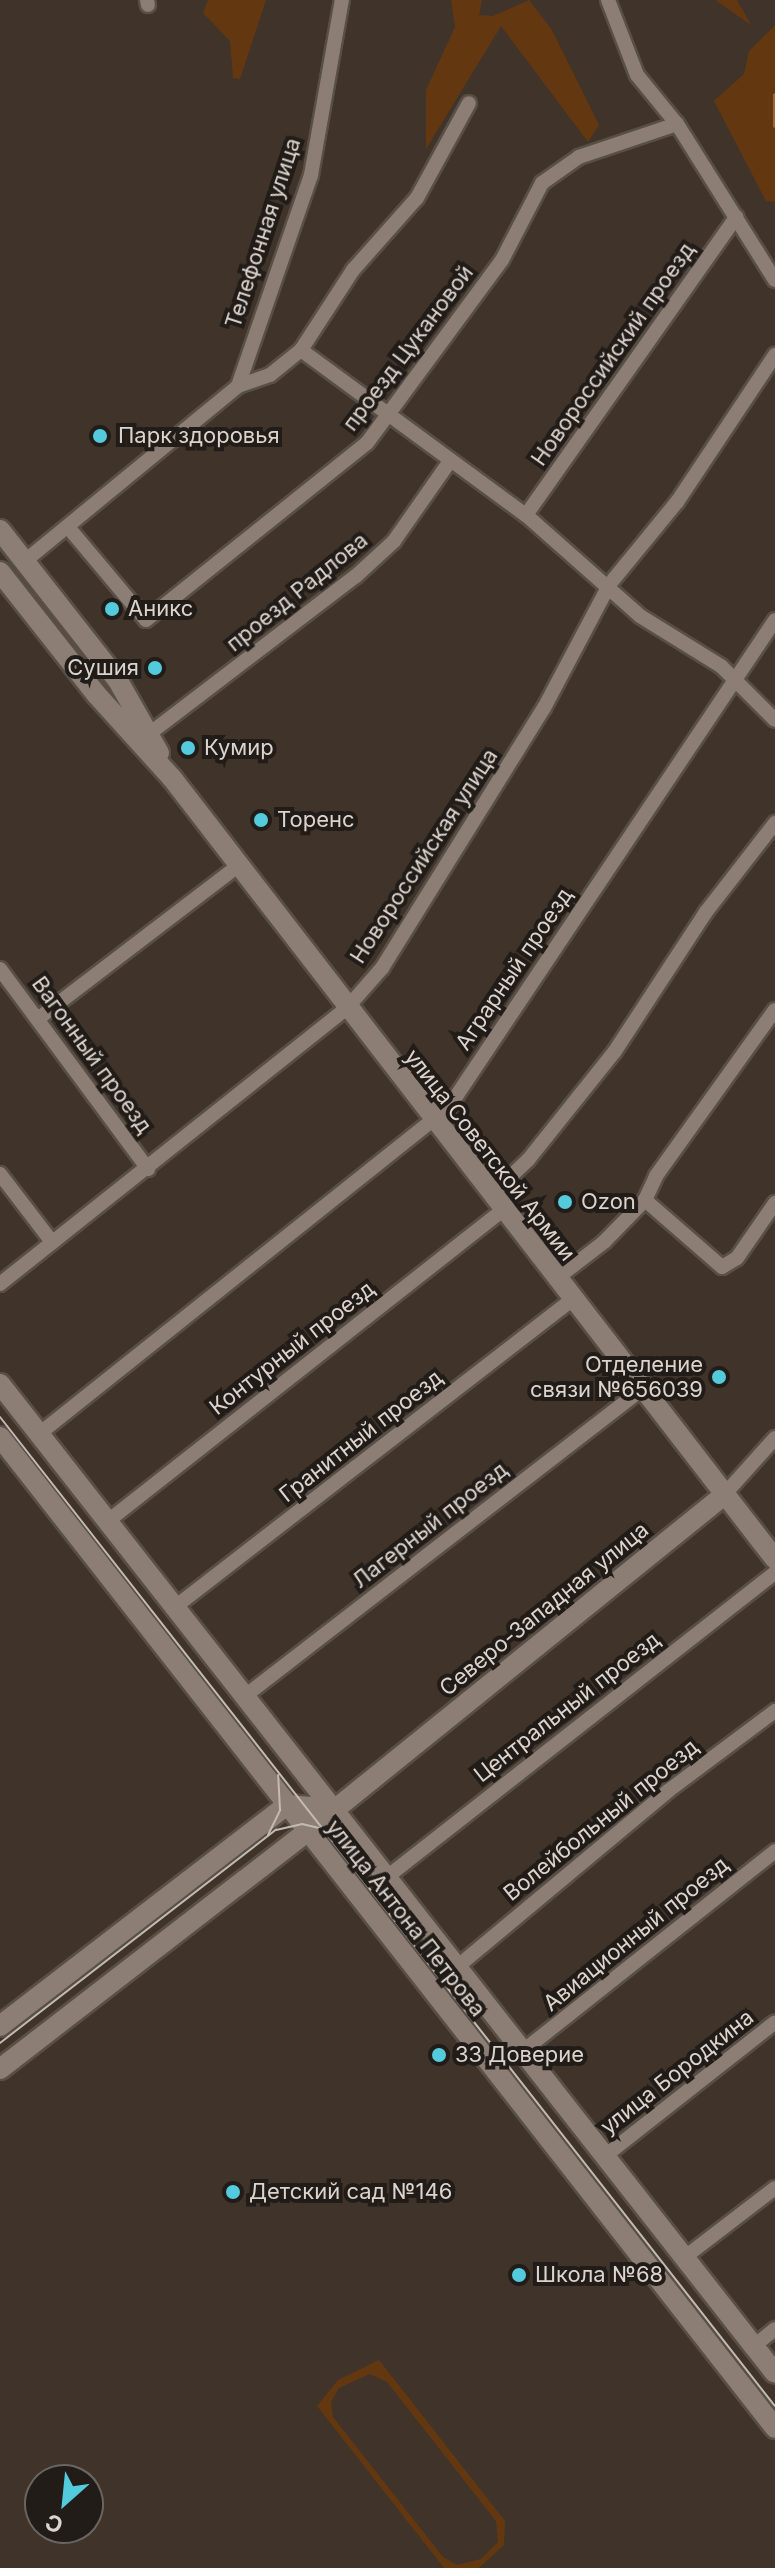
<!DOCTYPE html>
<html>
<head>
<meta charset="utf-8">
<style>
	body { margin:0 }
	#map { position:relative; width:775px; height:2568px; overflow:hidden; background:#3f332a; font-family:Inter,sans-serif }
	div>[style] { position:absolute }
	.green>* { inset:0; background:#633810 }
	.stream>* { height:4px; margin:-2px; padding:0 2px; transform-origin:2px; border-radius:2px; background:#a2642e }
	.roads { filter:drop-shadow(2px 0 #584f47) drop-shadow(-2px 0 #584f47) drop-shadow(0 2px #584f47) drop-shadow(0 -2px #584f47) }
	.street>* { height:14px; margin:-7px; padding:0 7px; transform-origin:7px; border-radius:7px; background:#8c7e74 }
	.secondary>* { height:20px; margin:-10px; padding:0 10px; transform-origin:10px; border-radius:10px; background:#8c7e74 }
	.tram>* { height:2px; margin:-1px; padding:0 1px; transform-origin:1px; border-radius:1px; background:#c3bab4 }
	.dots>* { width:22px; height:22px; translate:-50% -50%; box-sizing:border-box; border:4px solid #211c18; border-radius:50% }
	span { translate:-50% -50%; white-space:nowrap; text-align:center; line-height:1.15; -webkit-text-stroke:8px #211c18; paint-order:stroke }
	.street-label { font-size:22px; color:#dbd3ce }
	.poi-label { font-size:22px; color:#dbd3ce }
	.left { translate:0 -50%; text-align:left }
	.right { translate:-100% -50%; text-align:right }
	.north { position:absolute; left:24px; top:2464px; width:80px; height:80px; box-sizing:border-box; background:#211c18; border:2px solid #6b6561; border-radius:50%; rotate:207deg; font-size:22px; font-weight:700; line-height:32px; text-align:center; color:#dbd3ce }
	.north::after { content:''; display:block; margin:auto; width:28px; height:36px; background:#54cadd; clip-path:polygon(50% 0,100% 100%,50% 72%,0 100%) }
</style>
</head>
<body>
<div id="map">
	<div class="green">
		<div style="clip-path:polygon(208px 0,266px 0,240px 79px,233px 78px,230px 41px,203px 13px)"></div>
		<div style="clip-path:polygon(451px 0,482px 0,479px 15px,493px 16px,529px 0,552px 30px,599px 125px,588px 142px,501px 26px,426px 149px,426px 90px,455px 27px)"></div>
		<div style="clip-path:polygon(717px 0,737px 0,751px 25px,718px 2px)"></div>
		<div style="clip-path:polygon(775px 25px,775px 202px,766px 201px,714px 101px,744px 74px,749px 51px)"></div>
		<div style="clip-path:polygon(32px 584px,106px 678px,98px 684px,24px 590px)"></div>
		<div style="clip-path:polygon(evenodd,379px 2360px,505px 2521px,504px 2545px,479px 2568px,444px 2568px,317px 2406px,338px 2380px,379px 2360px,370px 2374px,387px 2382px,496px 2521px,498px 2542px,481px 2559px,457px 2565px,443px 2557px,333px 2417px,331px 2402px,339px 2388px,370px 2374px)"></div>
	</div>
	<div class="stream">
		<div style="left:775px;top:95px;width:31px;rotate:90deg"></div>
	</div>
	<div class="roads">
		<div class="street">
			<div style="left:147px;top:0;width:5px;rotate:79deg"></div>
			<div style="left:608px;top:0;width:80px;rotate:68.9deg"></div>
			<div style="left:637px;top:75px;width:63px;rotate:50.8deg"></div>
			<div style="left:677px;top:124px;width:184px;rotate:57.9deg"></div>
			<div style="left:301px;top:350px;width:279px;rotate:36.3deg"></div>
			<div style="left:526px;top:515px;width:152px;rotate:41.5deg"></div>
			<div style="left:640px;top:616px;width:95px;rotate:31.7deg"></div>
			<div style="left:721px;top:666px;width:76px;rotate:45deg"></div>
			<div style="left:238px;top:386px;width:223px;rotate:-70.9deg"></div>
			<div style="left:311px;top:175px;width:178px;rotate:-80deg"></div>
			<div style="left:526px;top:515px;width:365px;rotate:-54.8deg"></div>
			<div style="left:68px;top:527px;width:121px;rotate:50deg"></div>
			<div style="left:146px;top:620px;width:283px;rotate:-38.7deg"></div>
			<div style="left:367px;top:443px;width:227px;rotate:-53.6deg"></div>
			<div style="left:502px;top:260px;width:87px;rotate:-62.5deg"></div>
			<div style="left:542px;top:183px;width:45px;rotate:-35.1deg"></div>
			<div style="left:579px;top:157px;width:103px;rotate:-18.6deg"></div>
			<div style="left:25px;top:561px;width:276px;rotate:-39.4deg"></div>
			<div style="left:238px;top:386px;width:34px;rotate:-19deg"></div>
			<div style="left:270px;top:375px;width:40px;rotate:-39deg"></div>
			<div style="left:301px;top:350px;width:95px;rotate:-57deg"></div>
			<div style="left:353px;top:270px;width:96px;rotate:-48.4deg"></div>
			<div style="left:417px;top:198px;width:108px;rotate:-61.3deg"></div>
			<div style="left:149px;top:734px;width:260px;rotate:-37.4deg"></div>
			<div style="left:356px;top:576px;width:52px;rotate:-42.6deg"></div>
			<div style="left:394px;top:541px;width:98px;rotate:-55deg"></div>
			<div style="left:0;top:969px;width:249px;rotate:53.5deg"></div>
			<div style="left:39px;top:1018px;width:252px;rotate:-37.4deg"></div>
			<div style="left:0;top:1174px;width:86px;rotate:52.6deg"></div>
			<div style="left:491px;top:1195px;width:51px;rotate:-43.4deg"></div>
			<div style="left:528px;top:1160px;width:139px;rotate:-51.4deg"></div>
			<div style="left:615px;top:1051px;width:166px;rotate:-56.8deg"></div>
			<div style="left:706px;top:912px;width:113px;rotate:-52.2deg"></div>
			<div style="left:645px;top:1200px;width:102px;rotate:41deg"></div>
			<div style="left:722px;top:1267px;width:17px;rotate:-31deg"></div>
			<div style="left:737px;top:1258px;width:67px;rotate:-55.4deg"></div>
			<div style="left:556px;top:1279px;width:61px;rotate:-37.6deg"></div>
			<div style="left:604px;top:1242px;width:59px;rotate:-45.7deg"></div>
			<div style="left:645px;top:1200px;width:26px;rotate:-65deg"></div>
			<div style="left:656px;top:1176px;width:204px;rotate:-54.4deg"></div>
			<div style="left:0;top:1284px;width:442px;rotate:-38.5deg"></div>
			<div style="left:346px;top:1009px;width:55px;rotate:-48.7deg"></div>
			<div style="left:382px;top:968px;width:306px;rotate:-58.1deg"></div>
			<div style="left:544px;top:708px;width:139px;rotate:-62.1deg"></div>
			<div style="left:609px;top:585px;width:107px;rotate:-50.7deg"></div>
			<div style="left:677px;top:502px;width:177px;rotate:-56.3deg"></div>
			<div style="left:39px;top:1434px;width:524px;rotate:-38.57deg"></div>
			<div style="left:449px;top:1107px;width:586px;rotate:-56.2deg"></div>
			<div style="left:723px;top:1496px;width:78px;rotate:-48.1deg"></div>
			<div style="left:108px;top:1521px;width:503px;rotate:-38.21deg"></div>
			<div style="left:175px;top:1607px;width:503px;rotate:-37.74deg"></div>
			<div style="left:245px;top:1696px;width:502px;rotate:-37.71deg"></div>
			<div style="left:387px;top:1877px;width:493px;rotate:-38.1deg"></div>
			<div style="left:457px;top:1967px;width:275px;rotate:-39.8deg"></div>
			<div style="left:668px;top:1791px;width:134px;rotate:-36.8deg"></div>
			<div style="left:523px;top:2051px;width:322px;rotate:-38.4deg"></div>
			<div style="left:605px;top:2156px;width:216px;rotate:-38.2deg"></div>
			<div style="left:685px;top:2257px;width:113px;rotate:-37.5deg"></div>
			<div style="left:754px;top:2346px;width:27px;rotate:-39deg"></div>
		</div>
		<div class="secondary">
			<div style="left:0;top:530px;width:189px;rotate:51.9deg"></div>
			<div style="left:117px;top:679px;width:85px;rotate:60.4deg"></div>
			<div style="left:0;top:572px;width:155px;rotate:51.8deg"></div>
			<div style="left:96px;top:694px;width:113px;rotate:47.9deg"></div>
			<div style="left:172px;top:778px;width:987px;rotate:52.33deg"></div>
			<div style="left:0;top:1384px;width:1256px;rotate:51.92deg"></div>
			<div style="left:0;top:1437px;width:1258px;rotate:51.97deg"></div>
			<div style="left:0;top:2026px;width:362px;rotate:-37.6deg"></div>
			<div style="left:287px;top:1805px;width:47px;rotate:4.9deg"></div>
			<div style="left:0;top:2069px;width:388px;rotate:-37.7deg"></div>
			<div style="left:307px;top:1832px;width:535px;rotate:-38.93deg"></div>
		</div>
	</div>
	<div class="tram">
		<div style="left:0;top:1417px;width:1256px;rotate:51.92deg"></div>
		<div style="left:268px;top:1835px;width:28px;rotate:-64deg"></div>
		<div style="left:280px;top:1810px;width:35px;rotate:-93deg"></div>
		<div style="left:0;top:2043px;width:349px;rotate:-37.7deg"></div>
		<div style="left:276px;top:1830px;width:27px;rotate:-13deg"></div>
		<div style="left:302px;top:1824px;width:23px;rotate:13deg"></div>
	</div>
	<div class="dots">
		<div style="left:100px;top:436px;background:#54cadd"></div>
		<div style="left:112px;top:609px;background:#54cadd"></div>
		<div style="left:155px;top:668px;background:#54cadd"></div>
		<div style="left:188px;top:748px;background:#54cadd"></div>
		<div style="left:261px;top:820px;background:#54cadd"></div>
		<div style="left:565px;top:1202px;background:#54cadd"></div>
		<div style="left:719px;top:1377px;background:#54cadd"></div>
		<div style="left:439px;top:2055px;background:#54cadd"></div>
		<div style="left:233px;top:2192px;background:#54cadd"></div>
		<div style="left:519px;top:2275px;background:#54cadd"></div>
	</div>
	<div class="street-label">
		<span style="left:263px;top:233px;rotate:-72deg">Телефонная улица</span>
		<span style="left:408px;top:348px;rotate:-53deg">проезд Цукановой</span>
		<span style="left:613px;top:354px;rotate:-55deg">Новороссийский проезд</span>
		<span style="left:297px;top:592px;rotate:-39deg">проезд Радлова</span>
		<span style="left:424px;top:856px;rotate:-57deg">Новороссийская улица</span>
		<span style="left:514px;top:969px;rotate:-56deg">Аграрный проезд</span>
		<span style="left:92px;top:1055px;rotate:54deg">Вагонный проезд</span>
		<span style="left:490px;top:1155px;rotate:52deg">улица Советской Армии</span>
		<span style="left:292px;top:1348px;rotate:-38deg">Контурный проезд</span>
		<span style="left:361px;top:1436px;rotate:-38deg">Гранитный проезд</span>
		<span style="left:430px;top:1525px;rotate:-38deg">Лагерный проезд</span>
		<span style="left:544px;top:1609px;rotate:-39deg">Северо-Западная улица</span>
		<span style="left:567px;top:1707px;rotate:-38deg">Центральный проезд</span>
		<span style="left:601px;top:1820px;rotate:-39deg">Волейбольный проезд</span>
		<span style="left:406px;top:1918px;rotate:52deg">улица Антона Петрова</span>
		<span style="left:636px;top:1934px;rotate:-39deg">Авиационный проезд</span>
		<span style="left:677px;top:2072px;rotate:-38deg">улица Бородкина</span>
	</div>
	<div class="poi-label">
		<span class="left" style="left:118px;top:436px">Парк здоровья</span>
		<span class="left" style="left:128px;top:609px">Аникс</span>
		<span class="right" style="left:139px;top:668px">Сушия</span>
		<span class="left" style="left:204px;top:748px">Кумир</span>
		<span class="left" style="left:277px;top:820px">Торенс</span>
		<span class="left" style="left:581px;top:1202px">Ozon</span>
		<span class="right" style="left:703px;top:1377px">Отделение<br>связи №656039</span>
		<span class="left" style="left:455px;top:2055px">33 Доверие</span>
		<span class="left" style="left:249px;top:2192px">Детский сад №146</span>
		<span class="left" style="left:535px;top:2275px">Школа №68</span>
	</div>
	<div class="north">С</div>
</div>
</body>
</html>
